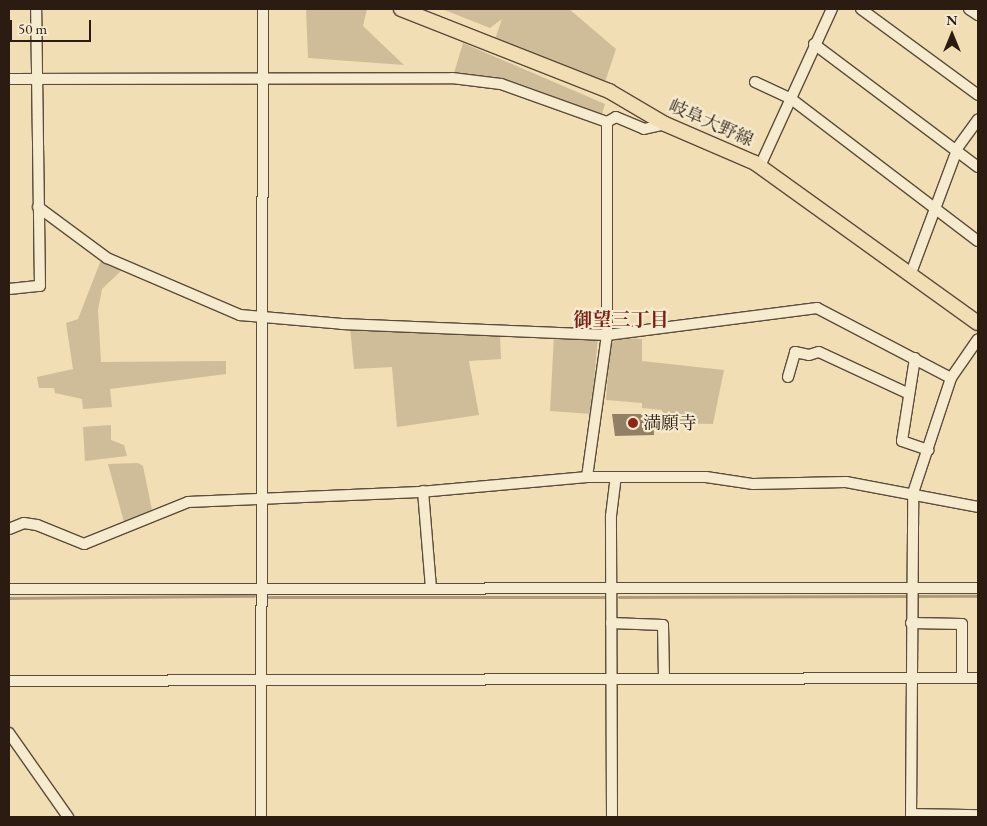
<!DOCTYPE html>
<html>
<head>
<meta charset="utf-8">
<style>
	body { margin:0 }
	#map { position:relative; width:987px; height:826px; overflow:hidden; background:#f1deb5; font-family:"EB Garamond","Noto Serif JP",serif }
	div>[style] { position:absolute }
	.green>* { inset:0; background:#cfbd99 }
	.stream>* { height:3px; margin:-1.5px; padding:0 1.5px; transform-origin:1.5px; border-radius:1.5px; background:#ae9c7d }
	.building>* { inset:0; background:#928066 }
	.roads { filter:drop-shadow(1px 0 #5c4c3a) drop-shadow(-1px 0 #5c4c3a) drop-shadow(0 1px #5c4c3a) drop-shadow(0 -1px #5c4c3a) }
	.minor>* { height:10px; margin:-5px; padding:0 5px; transform-origin:5px; border-radius:5px; background:#f6eacf }
	.major>* { height:14px; margin:-7px; padding:0 7px; transform-origin:7px; border-radius:7px; background:#f1deb5 }
	.dots>* { width:14px; height:14px; translate:-50% -50%; box-sizing:border-box; border:2px solid #f6eacf; border-radius:50% }
	span { translate:-50% -50%; white-space:nowrap; text-align:center; line-height:1.15; -webkit-text-stroke:4.5px #f6eacf; paint-order:stroke }
	.street-label { font-size:18px; color:#2b1b11 }
	.poi-label { font-size:18px; color:#2b1b11 }
	.left { translate:0 -50%; text-align:left }
	.neighbourhood-label { font-size:19px; color:#7a1f14; font-weight:700 }
	.frame { position:absolute; inset:0; border:10px solid #2b1b11; pointer-events:none }
	.north { position:absolute; left:927px; top:10px; width:50px; height:50px; -webkit-text-stroke:4px #f6eacf; paint-order:stroke; rotate:0deg; font-size:14px; font-weight:700; line-height:20px; text-align:center; color:#2b1b11 }
	.north::after { content:''; display:block; margin:auto; width:18px; height:22px; background:#2b1b11; clip-path:polygon(50% 0,100% 100%,50% 72%,0 100%) }
	.scale { position:absolute; left:10px; top:20px; width:81px; height:22px; box-sizing:border-box; border:2px solid #2b1b11; border-top:0; padding-left:6px; font-size:15px; line-height:18px; white-space:nowrap; color:#2b1b11; -webkit-text-stroke:4px #f6eacf; paint-order:stroke }
</style>
</head>
<body>
<div id="map">
	<div class="green">
		<div style="clip-path:polygon(306px 9px,367px 9px,363px 26px,404px 65px,308px 58px)"></div>
		<div style="clip-path:polygon(442px 9px,569px 9px,616px 49px,604px 85px,494px 42px,502px 19px,490px 28px)"></div>
		<div style="clip-path:polygon(463px 43px,605px 104px,602px 114px,498px 77px,454px 73px)"></div>
		<div style="clip-path:polygon(101px 260px,124px 268px,102px 289px,98px 310px,101px 362px,226px 361px,226px 374px,110px 389px,112px 407px,83px 409px,82px 399px,55px 393px,54px 388px,39px 388px,37px 377px,73px 369px,66px 323px,78px 319px)"></div>
		<div style="clip-path:polygon(350px 327px,500px 335px,501px 359px,469px 361px,479px 415px,397px 427px,392px 367px,354px 369px)"></div>
		<div style="clip-path:polygon(554px 335px,598px 337px,591px 414px,550px 411px)"></div>
		<div style="clip-path:polygon(617px 338px,642px 339px,642px 361px,724px 370px,713px 424px,660px 423px,662px 410px,642px 408px,642px 403px,606px 400px,610px 345px)"></div>
		<div style="clip-path:polygon(111px 425px,111px 440px,124px 445px,127px 456px,85px 461px,83px 427px)"></div>
		<div style="clip-path:polygon(138px 463px,143px 466px,152px 510px,124px 522px,108px 464px)"></div>
	</div>
	<div class="stream">
		<div style="left:268px;top:597px;width:336px"></div>
		<div style="left:619px;top:597px;width:359px;rotate:-0.2deg"></div>
		<div style="left:9px;top:598px;width:245px;rotate:-0.5deg"></div>
	</div>
	<div class="building">
		<div style="clip-path:polygon(612px 414px,653px 414px,654px 435px,615px 436px)"></div>
	</div>
	<div class="roads">
		<div class="minor">
			<div style="left:861px;top:9px;width:145px;rotate:36.3deg"></div>
			<div style="left:969px;top:9px;width:11px;rotate:34deg"></div>
			<div style="left:814px;top:44px;width:205px;rotate:36.9deg"></div>
			<div style="left:9px;top:79px;width:443px;rotate:-0.1deg"></div>
			<div style="left:452px;top:78px;width:49px;rotate:7deg"></div>
			<div style="left:501px;top:84px;width:113px;rotate:19.7deg"></div>
			<div style="left:755px;top:82px;width:38px;rotate:25deg"></div>
			<div style="left:790px;top:98px;width:236px;rotate:37.3deg"></div>
			<div style="left:760px;top:166px;width:173px;rotate:-65.4deg"></div>
			<div style="left:38px;top:207px;width:86px;rotate:36.5deg"></div>
			<div style="left:107px;top:258px;width:145px;rotate:23.2deg"></div>
			<div style="left:240px;top:315px;width:102px;rotate:5deg"></div>
			<div style="left:342px;top:324px;width:265px;rotate:2.4deg"></div>
			<div style="left:607px;top:335px;width:212px;rotate:-7.3deg"></div>
			<div style="left:817px;top:308px;width:151px;rotate:27.6deg"></div>
			<div style="left:911px;top:273px;width:134px;rotate:-69.5deg"></div>
			<div style="left:958px;top:147px;width:34px;rotate:-54deg"></div>
			<div style="left:9px;top:289px;width:31px;rotate:-6deg"></div>
			<div style="left:40px;top:286px;width:277px;rotate:-90.8deg"></div>
			<div style="left:915px;top:358px;width:84px;rotate:98.9deg"></div>
			<div style="left:902px;top:441px;width:28px;rotate:19deg"></div>
			<div style="left:788px;top:377px;width:26px;rotate:-74deg"></div>
			<div style="left:795px;top:352px;width:14px;rotate:12deg"></div>
			<div style="left:809px;top:355px;width:10px;rotate:-17deg"></div>
			<div style="left:819px;top:352px;width:99px;rotate:25deg"></div>
			<div style="left:587px;top:477px;width:143px;rotate:-82deg"></div>
			<div style="left:607px;top:335px;width:213px;rotate:-90deg"></div>
			<div style="left:607px;top:122px;width:10px;rotate:-29deg"></div>
			<div style="left:616px;top:117px;width:30px;rotate:23deg"></div>
			<div style="left:644px;top:129px;width:22px;rotate:-13deg"></div>
			<div style="left:423px;top:491px;width:98px;rotate:85.3deg"></div>
			<div style="left:9px;top:529px;width:16px;rotate:-22deg"></div>
			<div style="left:24px;top:523px;width:13px;rotate:9deg"></div>
			<div style="left:37px;top:525px;width:51px;rotate:22deg"></div>
			<div style="left:84px;top:544px;width:112px;rotate:-22deg"></div>
			<div style="left:188px;top:502px;width:232px;rotate:-2.5deg"></div>
			<div style="left:420px;top:492px;width:168px;rotate:-5.1deg"></div>
			<div style="left:587px;top:477px;width:119px"></div>
			<div style="left:706px;top:477px;width:48px;rotate:8.5deg"></div>
			<div style="left:753px;top:484px;width:93px;rotate:-1.2deg"></div>
			<div style="left:846px;top:482px;width:134px;rotate:10.7deg"></div>
			<div style="left:9px;top:589px;width:969px;rotate:-0.06deg"></div>
			<div style="left:611px;top:623px;width:52px;rotate:2.2deg"></div>
			<div style="left:663px;top:625px;width:54px;rotate:88.9deg"></div>
			<div style="left:911px;top:623px;width:51px;rotate:1.1deg"></div>
			<div style="left:962px;top:624px;width:54px;rotate:90deg"></div>
			<div style="left:9px;top:681px;width:969px;rotate:-0.18deg"></div>
			<div style="left:9px;top:733px;width:103px;rotate:54.9deg"></div>
			<div style="left:911px;top:814px;width:67px;rotate:0.9deg"></div>
			<div style="left:261px;top:817px;width:808px;rotate:-89.86deg"></div>
			<div style="left:612px;top:817px;width:301px;rotate:-90.2deg"></div>
			<div style="left:611px;top:516px;width:38px;rotate:-83deg"></div>
			<div style="left:911px;top:817px;width:324px;rotate:-89.6deg"></div>
			<div style="left:913px;top:493px;width:121px;rotate:-71.7deg"></div>
			<div style="left:951px;top:378px;width:47px;rotate:-55.3deg"></div>
		</div>
		<div class="major">
			<div style="left:401px;top:9px;width:224px;rotate:21.5deg"></div>
			<div style="left:609px;top:91px;width:65px;rotate:30.5deg"></div>
			<div style="left:665px;top:124px;width:98px;rotate:23.4deg"></div>
			<div style="left:755px;top:163px;width:274px;rotate:35.7deg"></div>
		</div>
	</div>
	<div class="dots">
		<div style="left:633px;top:423px;background:#8f2418"></div>
	</div>
	<div class="street-label">
		<span style="left:711px;top:123px;rotate:24deg">岐阜大野線</span>
	</div>
	<div class="poi-label">
		<span class="left" style="left:643px;top:423px">満願寺</span>
	</div>
	<div class="neighbourhood-label">
		<span style="left:621px;top:320px">御望三丁目</span>
	</div>
	<div class="frame"></div>
	<div class="north">N</div>
	<div class="scale">50 m</div>
</div>
</body>
</html>
